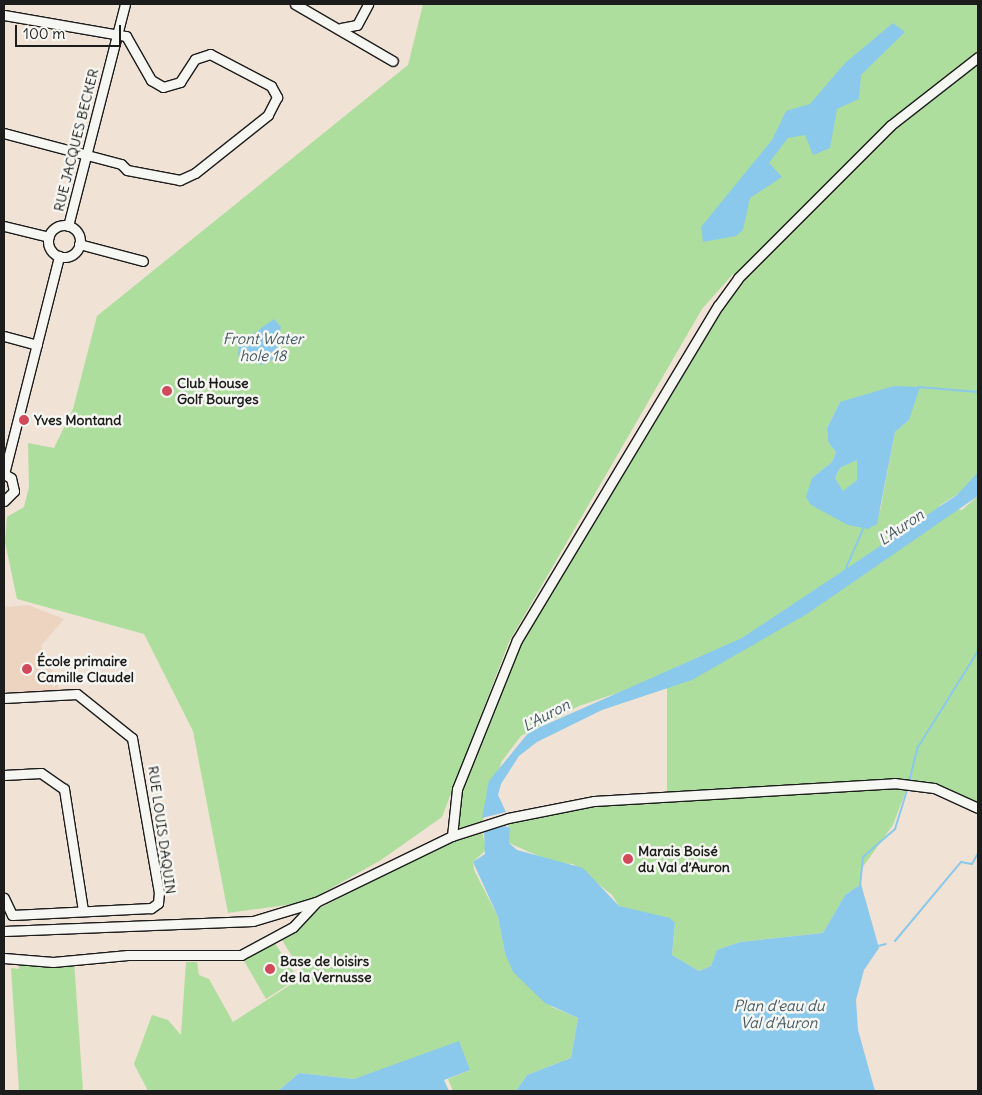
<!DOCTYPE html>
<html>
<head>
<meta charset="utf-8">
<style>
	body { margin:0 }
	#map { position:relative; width:982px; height:1095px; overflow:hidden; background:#f0e2d5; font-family:Delius,sans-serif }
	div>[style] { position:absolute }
	.built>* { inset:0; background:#ecd4c1 }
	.green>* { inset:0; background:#aede9e }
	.water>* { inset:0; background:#8ac9eb }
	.stream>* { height:2px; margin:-1px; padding:0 1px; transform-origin:1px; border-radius:1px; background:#8ac9eb }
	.roads { filter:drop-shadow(1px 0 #1c1c1c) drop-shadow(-1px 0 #1c1c1c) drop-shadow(0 1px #1c1c1c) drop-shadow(0 -1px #1c1c1c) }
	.minor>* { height:9px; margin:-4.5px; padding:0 4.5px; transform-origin:4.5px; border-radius:4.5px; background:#f6f6f2 }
	.minor>.ring { margin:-4.5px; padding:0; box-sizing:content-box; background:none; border:9px solid #f6f6f2; border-radius:50% }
	.dots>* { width:14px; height:14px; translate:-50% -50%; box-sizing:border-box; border:2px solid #f6f6f2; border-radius:50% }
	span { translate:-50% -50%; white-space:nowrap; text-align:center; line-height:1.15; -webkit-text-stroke:5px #f6f6f2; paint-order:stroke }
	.street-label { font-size:14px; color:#1c1c1c }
	.poi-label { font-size:14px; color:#1c1c1c; font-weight:700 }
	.left { translate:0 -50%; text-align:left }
	.water-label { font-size:15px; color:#425964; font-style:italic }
	.frame { position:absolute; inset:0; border:5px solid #1c1c1c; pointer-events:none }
	.scale { position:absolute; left:15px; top:25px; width:106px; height:22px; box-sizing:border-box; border:2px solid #1c1c1c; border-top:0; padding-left:6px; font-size:15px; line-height:18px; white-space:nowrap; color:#1c1c1c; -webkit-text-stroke:4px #f6f6f2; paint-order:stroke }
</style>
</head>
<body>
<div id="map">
	<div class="built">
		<div style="clip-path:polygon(28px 605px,64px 619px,41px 646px,60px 691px,4px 694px,4px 607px)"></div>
	</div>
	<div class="green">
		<div style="clip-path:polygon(evenodd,423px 4px,978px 4px,978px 472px,964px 490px,939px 506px,962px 510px,978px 496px,978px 808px,961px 798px,908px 785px,893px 825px,862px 868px,861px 884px,845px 895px,823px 933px,740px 942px,718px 950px,711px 966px,699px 971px,672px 955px,675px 923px,619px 906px,612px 895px,573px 864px,554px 863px,509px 843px,508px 818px,667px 793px,667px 676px,579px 706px,521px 736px,502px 761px,481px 826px,452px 836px,451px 810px,517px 640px,738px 277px,733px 274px,702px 309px,509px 642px,442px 817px,381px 860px,307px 902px,228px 913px,193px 731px,144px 634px,17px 599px,5px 542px,7px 517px,24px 507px,29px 487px,28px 443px,54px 448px,73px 409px,97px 316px,408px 65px,423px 4px,840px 402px,909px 420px,895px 432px,880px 511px,812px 478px,832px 462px,836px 452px,828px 442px,827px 428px,840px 402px)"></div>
		<div style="clip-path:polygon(857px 460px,857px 480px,843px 492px,835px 478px,840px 468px)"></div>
		<div style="clip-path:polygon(482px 830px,486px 850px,473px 862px,474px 870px,498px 917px,505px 953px,552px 1007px,578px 1018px,571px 1058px,527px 1075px,516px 1091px,453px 1091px,448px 1079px,470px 1070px,381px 1071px,354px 1079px,299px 1073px,278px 1091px,148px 1091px,134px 1064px,152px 1015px,168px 1020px,181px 1035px,186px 962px,197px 962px,199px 975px,209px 979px,233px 1022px,304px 976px,282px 940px,320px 908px,407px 862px)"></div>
		<div style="clip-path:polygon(274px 942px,298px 978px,266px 999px,243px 959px)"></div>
		<div style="clip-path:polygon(20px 960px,74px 960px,83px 1091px,19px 1091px,11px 968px,19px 969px)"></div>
	</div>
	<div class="water">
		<div style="clip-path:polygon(893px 23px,905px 32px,861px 75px,859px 99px,837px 109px,830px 148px,813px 155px,805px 135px,788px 138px,769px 163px,782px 177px,750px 198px,743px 230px,736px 236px,703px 242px,701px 227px,772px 140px,786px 111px,810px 104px,845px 63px)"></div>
		<div style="clip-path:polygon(274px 319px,281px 327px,275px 359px,261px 365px,238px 355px,239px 344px)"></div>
		<div style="clip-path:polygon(evenodd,894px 386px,920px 387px,909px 420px,895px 432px,877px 524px,868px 529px,848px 525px,811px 505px,806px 497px,812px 478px,832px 462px,836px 452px,828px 442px,827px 428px,840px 402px,894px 386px,857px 460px,857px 480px,843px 491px,835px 478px,840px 468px,857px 460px)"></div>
		<div style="clip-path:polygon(978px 472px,978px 496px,807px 614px,692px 680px,602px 710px,537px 742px,519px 756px,501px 784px,498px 795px,506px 812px,482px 818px,489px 781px,529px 732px,742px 638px,957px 495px)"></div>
		<div style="clip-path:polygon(505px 826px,510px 828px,509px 843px,517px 850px,583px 868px,619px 906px,670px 918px,675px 923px,672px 955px,699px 971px,711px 966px,717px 950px,740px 942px,823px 933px,845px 895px,861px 884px,879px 948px,864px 970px,856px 1000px,858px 1030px,875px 1091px,516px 1091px,527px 1075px,571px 1058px,578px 1018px,545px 1003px,513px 972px,505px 953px,498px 917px,473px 862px,485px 854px,484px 831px)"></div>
		<div style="clip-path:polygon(459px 1041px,470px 1070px,444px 1080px,449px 1091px,278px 1091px,299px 1073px,354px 1079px)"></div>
	</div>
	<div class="stream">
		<div style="left:918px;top:387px;width:60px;rotate:4.8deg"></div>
		<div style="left:846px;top:568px;width:45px;rotate:-66.3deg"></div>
		<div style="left:909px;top:782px;width:36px;rotate:-76deg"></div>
		<div style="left:918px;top:747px;width:113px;rotate:-58deg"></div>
		<div style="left:860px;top:886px;width:29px;rotate:-84deg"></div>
		<div style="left:863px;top:857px;width:43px;rotate:-41.2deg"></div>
		<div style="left:895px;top:829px;width:44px;rotate:-72.8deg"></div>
		<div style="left:895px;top:941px;width:103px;rotate:-50.1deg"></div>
		<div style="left:961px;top:862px;width:11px;rotate:10deg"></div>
		<div style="left:972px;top:864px;width:13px;rotate:-61deg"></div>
		<div style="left:878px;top:946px;width:8px;rotate:-14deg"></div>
	</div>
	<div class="roads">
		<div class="minor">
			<div style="left:295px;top:4px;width:113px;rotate:30.2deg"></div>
			<div style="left:4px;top:15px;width:124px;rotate:9.8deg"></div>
			<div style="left:126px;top:36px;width:51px;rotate:60.4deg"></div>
			<div style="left:151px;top:80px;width:14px;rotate:30deg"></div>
			<div style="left:163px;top:87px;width:18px;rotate:-16deg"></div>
			<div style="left:180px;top:82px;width:27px;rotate:-57deg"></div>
			<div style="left:195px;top:59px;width:16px;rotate:-18deg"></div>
			<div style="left:210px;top:54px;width:69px;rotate:27.7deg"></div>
			<div style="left:271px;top:86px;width:13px;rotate:61deg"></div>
			<div style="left:277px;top:97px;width:20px;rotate:117deg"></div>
			<div style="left:268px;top:115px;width:93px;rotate:141.5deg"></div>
			<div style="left:195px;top:173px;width:17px;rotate:155deg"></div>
			<div style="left:180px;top:180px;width:54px;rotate:-169.3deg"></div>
			<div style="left:127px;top:170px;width:8px;rotate:-135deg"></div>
			<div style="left:121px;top:164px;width:121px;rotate:-165.2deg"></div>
			<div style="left:341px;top:28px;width:16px;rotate:-11deg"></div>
			<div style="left:357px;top:25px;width:24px;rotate:-62deg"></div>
			<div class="ring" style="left:48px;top:225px;width:23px;height:23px"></div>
			<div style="left:4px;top:226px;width:46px;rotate:13.7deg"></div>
			<div style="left:68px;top:226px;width:229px;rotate:-75.6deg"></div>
			<div style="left:79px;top:244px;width:66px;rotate:14.9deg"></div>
			<div style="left:4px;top:336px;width:34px;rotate:15deg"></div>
			<div style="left:4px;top:501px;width:14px;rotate:-45deg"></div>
			<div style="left:14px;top:491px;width:13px;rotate:-103deg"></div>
			<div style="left:11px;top:478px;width:8px;rotate:-150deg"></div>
			<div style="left:4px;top:474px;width:225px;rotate:-75.8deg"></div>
			<div style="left:4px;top:698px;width:73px;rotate:-3.1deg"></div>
			<div style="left:77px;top:694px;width:70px;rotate:38.7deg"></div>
			<div style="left:132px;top:738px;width:156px;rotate:80.1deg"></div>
			<div style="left:159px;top:892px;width:11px;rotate:95deg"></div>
			<div style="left:158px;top:903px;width:9px;rotate:144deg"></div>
			<div style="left:151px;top:908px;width:139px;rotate:177.1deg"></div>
			<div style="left:12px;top:915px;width:19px;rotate:-115deg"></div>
			<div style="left:4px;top:775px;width:37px;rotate:-3deg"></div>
			<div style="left:41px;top:773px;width:28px;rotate:35deg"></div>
			<div style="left:64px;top:789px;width:123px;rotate:81.1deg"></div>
			<div style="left:452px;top:836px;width:47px;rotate:-83.9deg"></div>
			<div style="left:457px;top:789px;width:161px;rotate:-68.1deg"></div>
			<div style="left:517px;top:640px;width:390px;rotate:-59deg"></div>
			<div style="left:718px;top:306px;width:34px;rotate:-54deg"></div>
			<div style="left:738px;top:278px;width:216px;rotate:-45deg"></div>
			<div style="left:891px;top:125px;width:110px;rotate:-38deg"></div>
			<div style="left:4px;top:931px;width:249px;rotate:-2.3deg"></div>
			<div style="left:253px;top:921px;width:66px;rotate:-16.8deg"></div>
			<div style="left:316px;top:902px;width:151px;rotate:-25.9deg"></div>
			<div style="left:452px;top:836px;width:59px;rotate:-17.8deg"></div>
			<div style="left:508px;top:818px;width:88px;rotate:-11.2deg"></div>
			<div style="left:594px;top:801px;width:301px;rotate:-3.4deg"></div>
			<div style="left:894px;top:783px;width:40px;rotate:7.1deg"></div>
			<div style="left:934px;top:788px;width:48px;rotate:24.4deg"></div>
			<div style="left:4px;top:958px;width:49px;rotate:4.7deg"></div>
			<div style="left:53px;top:962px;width:75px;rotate:-5.3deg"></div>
			<div style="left:128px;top:955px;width:113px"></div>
			<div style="left:241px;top:955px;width:59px;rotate:-28.3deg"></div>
			<div style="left:293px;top:927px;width:34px;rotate:-47deg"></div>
		</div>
	</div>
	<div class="dots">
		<div style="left:167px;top:391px;background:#d1495b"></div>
		<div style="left:24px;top:420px;background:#d1495b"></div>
		<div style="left:27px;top:669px;background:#d1495b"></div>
		<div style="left:628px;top:859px;background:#d1495b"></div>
		<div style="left:270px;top:969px;background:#d1495b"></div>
	</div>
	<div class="street-label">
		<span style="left:76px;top:140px;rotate:-76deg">RUE JACQUES BECKER</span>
		<span style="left:162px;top:830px;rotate:82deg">RUE LOUIS DAQUIN</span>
	</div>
	<div class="poi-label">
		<span class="left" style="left:177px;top:391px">Club House<br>Golf Bourges</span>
		<span class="left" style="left:34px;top:420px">Yves Montand</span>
		<span class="left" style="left:37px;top:669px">École primaire<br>Camille Claudel</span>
		<span class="left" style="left:638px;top:859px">Marais Boisé<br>du Val d’Auron</span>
		<span class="left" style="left:280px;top:969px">Base de loisirs<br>de la Vernusse</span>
	</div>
	<div class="water-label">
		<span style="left:263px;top:347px">Front Water<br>hole 18</span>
		<span style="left:901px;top:527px;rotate:-34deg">L'Auron</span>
		<span style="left:546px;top:715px;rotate:-28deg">L'Auron</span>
		<span style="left:779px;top:1014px">Plan d'eau du<br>Val d'Auron</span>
	</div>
	<div class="frame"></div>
	<div class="scale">100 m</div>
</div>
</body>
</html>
